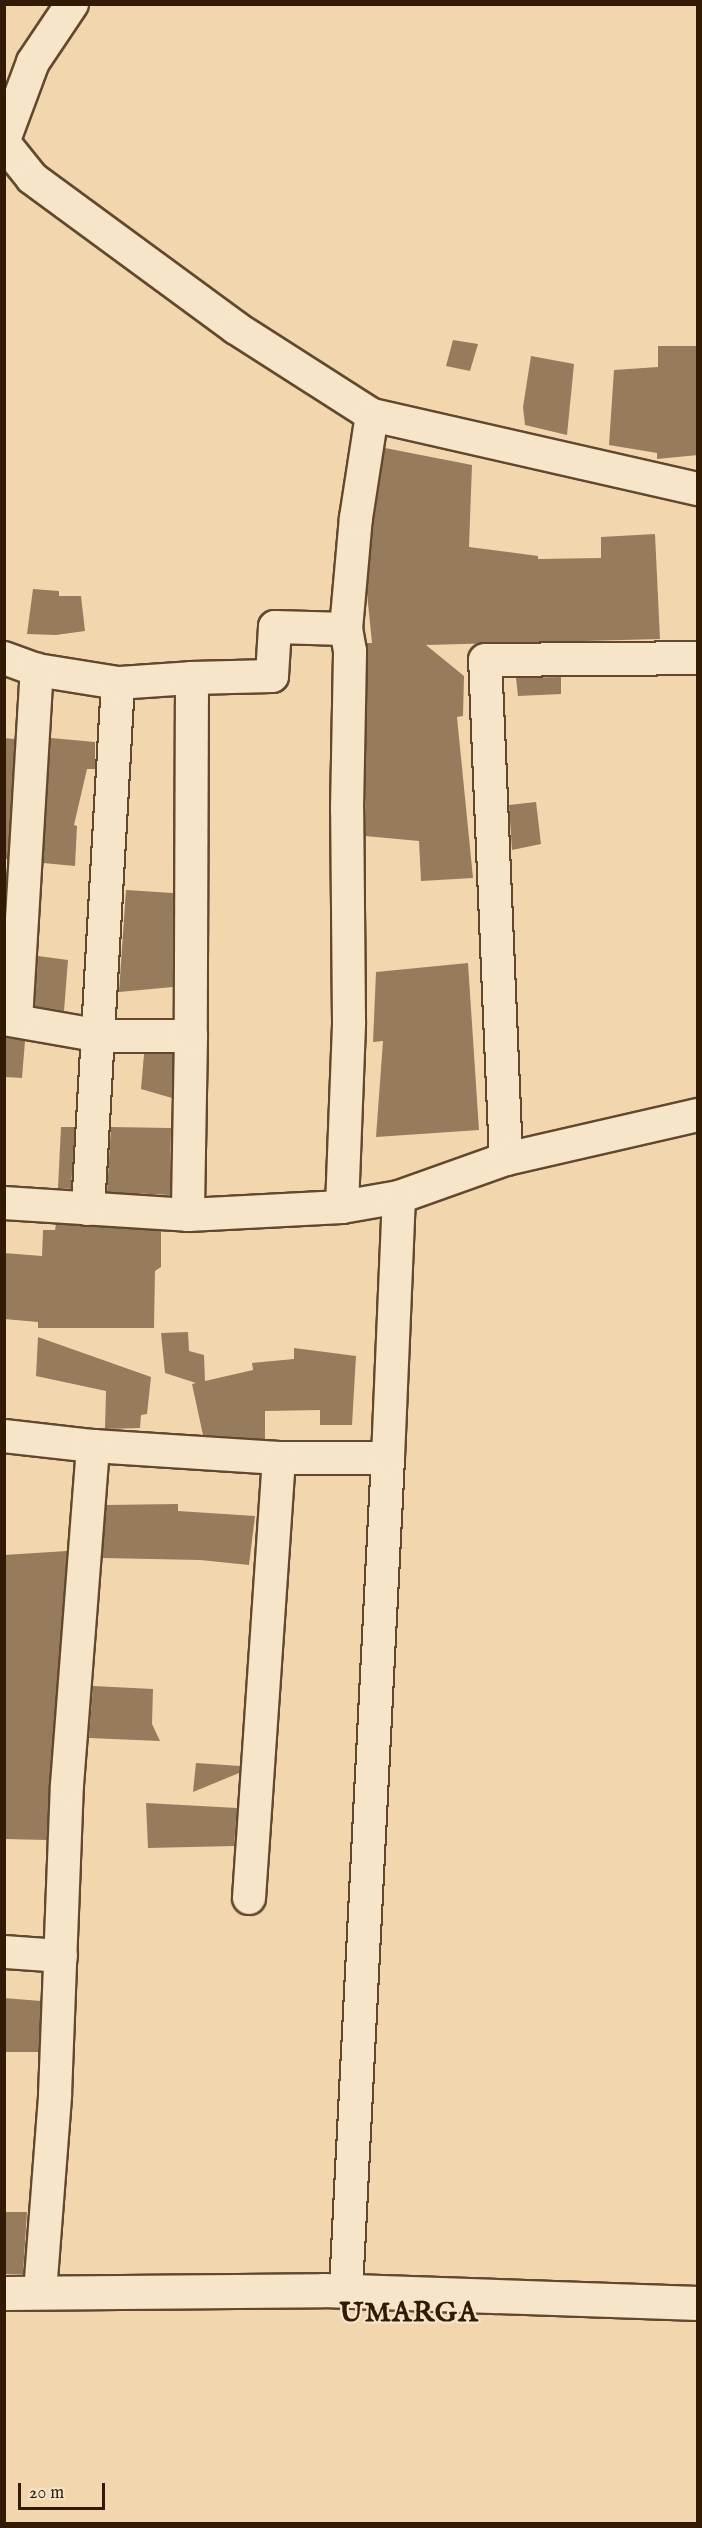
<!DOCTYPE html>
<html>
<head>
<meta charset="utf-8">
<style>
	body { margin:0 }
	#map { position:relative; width:702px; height:2528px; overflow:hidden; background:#f2d7ae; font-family:"IM FELL English",serif }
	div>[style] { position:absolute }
	.building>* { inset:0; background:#967c5c }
	.roads { filter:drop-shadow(2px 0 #62492e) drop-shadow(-2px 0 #62492e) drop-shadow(0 2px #62492e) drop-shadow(0 -2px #62492e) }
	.street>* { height:32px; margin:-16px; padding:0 16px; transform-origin:16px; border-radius:16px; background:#f7e5ca }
	.secondary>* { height:33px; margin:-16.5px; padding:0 16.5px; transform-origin:16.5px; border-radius:16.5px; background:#f7e5ca }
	span { translate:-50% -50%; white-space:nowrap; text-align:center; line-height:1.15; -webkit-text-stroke:4.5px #f7e5ca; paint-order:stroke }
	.district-label { font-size:28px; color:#321a04; font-weight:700; letter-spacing:1.5px }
	.frame { position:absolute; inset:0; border:6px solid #321a04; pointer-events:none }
	.scale { position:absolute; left:18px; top:2483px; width:87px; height:27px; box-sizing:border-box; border:3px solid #321a04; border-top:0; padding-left:8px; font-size:18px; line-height:21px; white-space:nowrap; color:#321a04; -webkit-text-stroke:4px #f7e5ca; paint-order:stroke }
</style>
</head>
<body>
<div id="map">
	<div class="building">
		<div style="clip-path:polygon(453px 340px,478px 344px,470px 371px,446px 366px)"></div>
		<div style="clip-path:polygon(658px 346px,697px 346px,698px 455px,657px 459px,657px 453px,609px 445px,614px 370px,658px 367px)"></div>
		<div style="clip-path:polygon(531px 356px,574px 364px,567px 435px,525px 425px,523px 407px)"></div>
		<div style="clip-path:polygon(385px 448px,472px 465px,469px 547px,538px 556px,538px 559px,601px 558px,601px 537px,655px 534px,660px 639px,426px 645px,464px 676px,463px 716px,457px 717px,473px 878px,421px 881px,419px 841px,365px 836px,367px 643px,372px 643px,367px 593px,374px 520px)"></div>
		<div style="clip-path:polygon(33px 589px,59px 591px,59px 596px,81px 596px,85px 631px,56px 635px,27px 634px)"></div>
		<div style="clip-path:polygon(561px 677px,561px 694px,518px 696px,516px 678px)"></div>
		<div style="clip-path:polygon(4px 738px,15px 739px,8px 859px,4px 859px)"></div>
		<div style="clip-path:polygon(51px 738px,95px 742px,95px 769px,87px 769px,74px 825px,77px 826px,75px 866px,43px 863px)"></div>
		<div style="clip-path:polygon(536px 802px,541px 844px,512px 850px,509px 805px)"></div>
		<div style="clip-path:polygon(126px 890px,173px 893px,173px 987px,119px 992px)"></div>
		<div style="clip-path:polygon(38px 956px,68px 960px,64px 1011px,35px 1006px)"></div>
		<div style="clip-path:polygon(468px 963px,479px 1130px,376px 1137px,383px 1041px,373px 1042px,376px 972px)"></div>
		<div style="clip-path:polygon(4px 1037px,25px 1041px,22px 1078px,4px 1077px)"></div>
		<div style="clip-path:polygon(144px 1054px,173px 1054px,172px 1098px,141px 1089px)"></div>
		<div style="clip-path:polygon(61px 1127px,75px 1127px,71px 1189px,58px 1188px)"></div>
		<div style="clip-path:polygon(111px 1127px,171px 1128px,170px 1195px,107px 1192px)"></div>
		<div style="clip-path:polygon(56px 1224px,161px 1231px,161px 1267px,155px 1271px,154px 1328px,38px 1328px,38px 1322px,4px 1319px,4px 1253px,42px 1256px,43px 1230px,55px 1230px)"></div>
		<div style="clip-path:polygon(188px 1332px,189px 1351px,204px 1355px,205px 1381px,253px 1370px,252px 1363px,294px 1359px,294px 1348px,356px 1356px,352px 1425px,320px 1425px,320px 1410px,265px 1411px,265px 1439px,203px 1435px,192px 1384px,196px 1383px,165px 1373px,161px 1333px)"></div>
		<div style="clip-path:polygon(38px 1337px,151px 1377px,147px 1414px,141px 1415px,140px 1428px,105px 1429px,106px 1391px,36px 1376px)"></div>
		<div style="clip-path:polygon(178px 1504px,178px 1511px,255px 1516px,249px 1565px,200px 1560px,102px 1558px,106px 1505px)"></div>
		<div style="clip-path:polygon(67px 1551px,47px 1840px,4px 1839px,4px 1555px)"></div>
		<div style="clip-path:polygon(93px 1686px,153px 1689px,152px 1724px,160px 1741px,89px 1738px)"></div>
		<div style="clip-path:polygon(196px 1763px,240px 1766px,239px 1773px,193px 1792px)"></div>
		<div style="clip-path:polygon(146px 1803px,237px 1808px,234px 1846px,148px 1848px)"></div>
		<div style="clip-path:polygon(4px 1998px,41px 2001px,39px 2052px,4px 2052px)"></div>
		<div style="clip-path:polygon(4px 2212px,27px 2212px,23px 2274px,4px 2274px)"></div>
	</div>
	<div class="roads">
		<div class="street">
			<div style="left:4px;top:140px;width:83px;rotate:-69.6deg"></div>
			<div style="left:33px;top:62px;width:70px;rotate:-56.1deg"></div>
			<div style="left:4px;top:143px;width:45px;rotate:51.3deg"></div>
			<div style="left:32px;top:178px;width:253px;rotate:36.3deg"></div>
			<div style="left:236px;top:328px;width:161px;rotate:32.6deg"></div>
			<div style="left:372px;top:415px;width:334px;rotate:12.8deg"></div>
			<div style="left:4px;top:658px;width:35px;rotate:20deg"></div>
			<div style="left:37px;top:670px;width:82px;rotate:9.1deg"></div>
			<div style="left:192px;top:678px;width:80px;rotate:-1.4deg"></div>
			<div style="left:272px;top:676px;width:49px;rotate:-86.5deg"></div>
			<div style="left:275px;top:627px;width:71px;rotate:1.6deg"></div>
			<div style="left:4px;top:1019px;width:97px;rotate:10deg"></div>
			<div style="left:100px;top:1036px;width:91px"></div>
			<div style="left:191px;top:1036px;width:179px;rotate:91deg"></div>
			<div style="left:16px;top:1020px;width:351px;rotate:-86.6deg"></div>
			<div style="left:506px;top:1159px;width:499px;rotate:-92.4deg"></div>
			<div style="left:485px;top:660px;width:213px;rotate:-0.5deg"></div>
			<div style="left:4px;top:1203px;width:184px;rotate:3.7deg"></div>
			<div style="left:188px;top:1215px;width:154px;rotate:-3deg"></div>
			<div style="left:342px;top:1207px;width:58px;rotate:-10deg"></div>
			<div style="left:399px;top:1197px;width:114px;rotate:-19.6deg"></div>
			<div style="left:506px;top:1159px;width:197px;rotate:-12.9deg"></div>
			<div style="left:342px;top:1207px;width:185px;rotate:-87.8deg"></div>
			<div style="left:349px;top:1022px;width:212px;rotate:-90.5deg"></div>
			<div style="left:347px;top:810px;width:159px;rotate:-88.9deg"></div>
			<div style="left:350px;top:651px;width:22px;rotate:-100deg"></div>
			<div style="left:346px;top:629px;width:111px;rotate:-84.9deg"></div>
			<div style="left:356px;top:518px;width:104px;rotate:-81.2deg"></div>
			<div style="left:88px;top:1209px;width:527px;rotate:-86.74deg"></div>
			<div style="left:118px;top:683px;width:74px;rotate:-3.9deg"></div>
			<div style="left:192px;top:678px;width:358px;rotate:90.2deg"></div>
			<div style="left:4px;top:1436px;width:90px;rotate:6.4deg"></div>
			<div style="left:93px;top:1446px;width:186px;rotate:3.7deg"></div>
			<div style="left:279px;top:1458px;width:109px"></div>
			<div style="left:388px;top:1458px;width:833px;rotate:92.89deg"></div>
			<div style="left:388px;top:1458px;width:261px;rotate:-87.6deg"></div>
			<div style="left:249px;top:1898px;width:441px;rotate:-86.1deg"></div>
			<div style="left:4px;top:1952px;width:57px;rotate:4deg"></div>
			<div style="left:40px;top:2292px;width:198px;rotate:-85.6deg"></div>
			<div style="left:55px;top:2095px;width:310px;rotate:-87.8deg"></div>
			<div style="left:67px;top:1785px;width:340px;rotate:-85.6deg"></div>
		</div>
		<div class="secondary">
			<div style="left:4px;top:2293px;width:319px;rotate:-0.5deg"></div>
			<div style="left:323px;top:2290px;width:375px;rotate:2deg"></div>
		</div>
	</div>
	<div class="district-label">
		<span style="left:409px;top:2314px">UMARGA</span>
	</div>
	<div class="frame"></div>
	<div class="scale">20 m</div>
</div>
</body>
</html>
